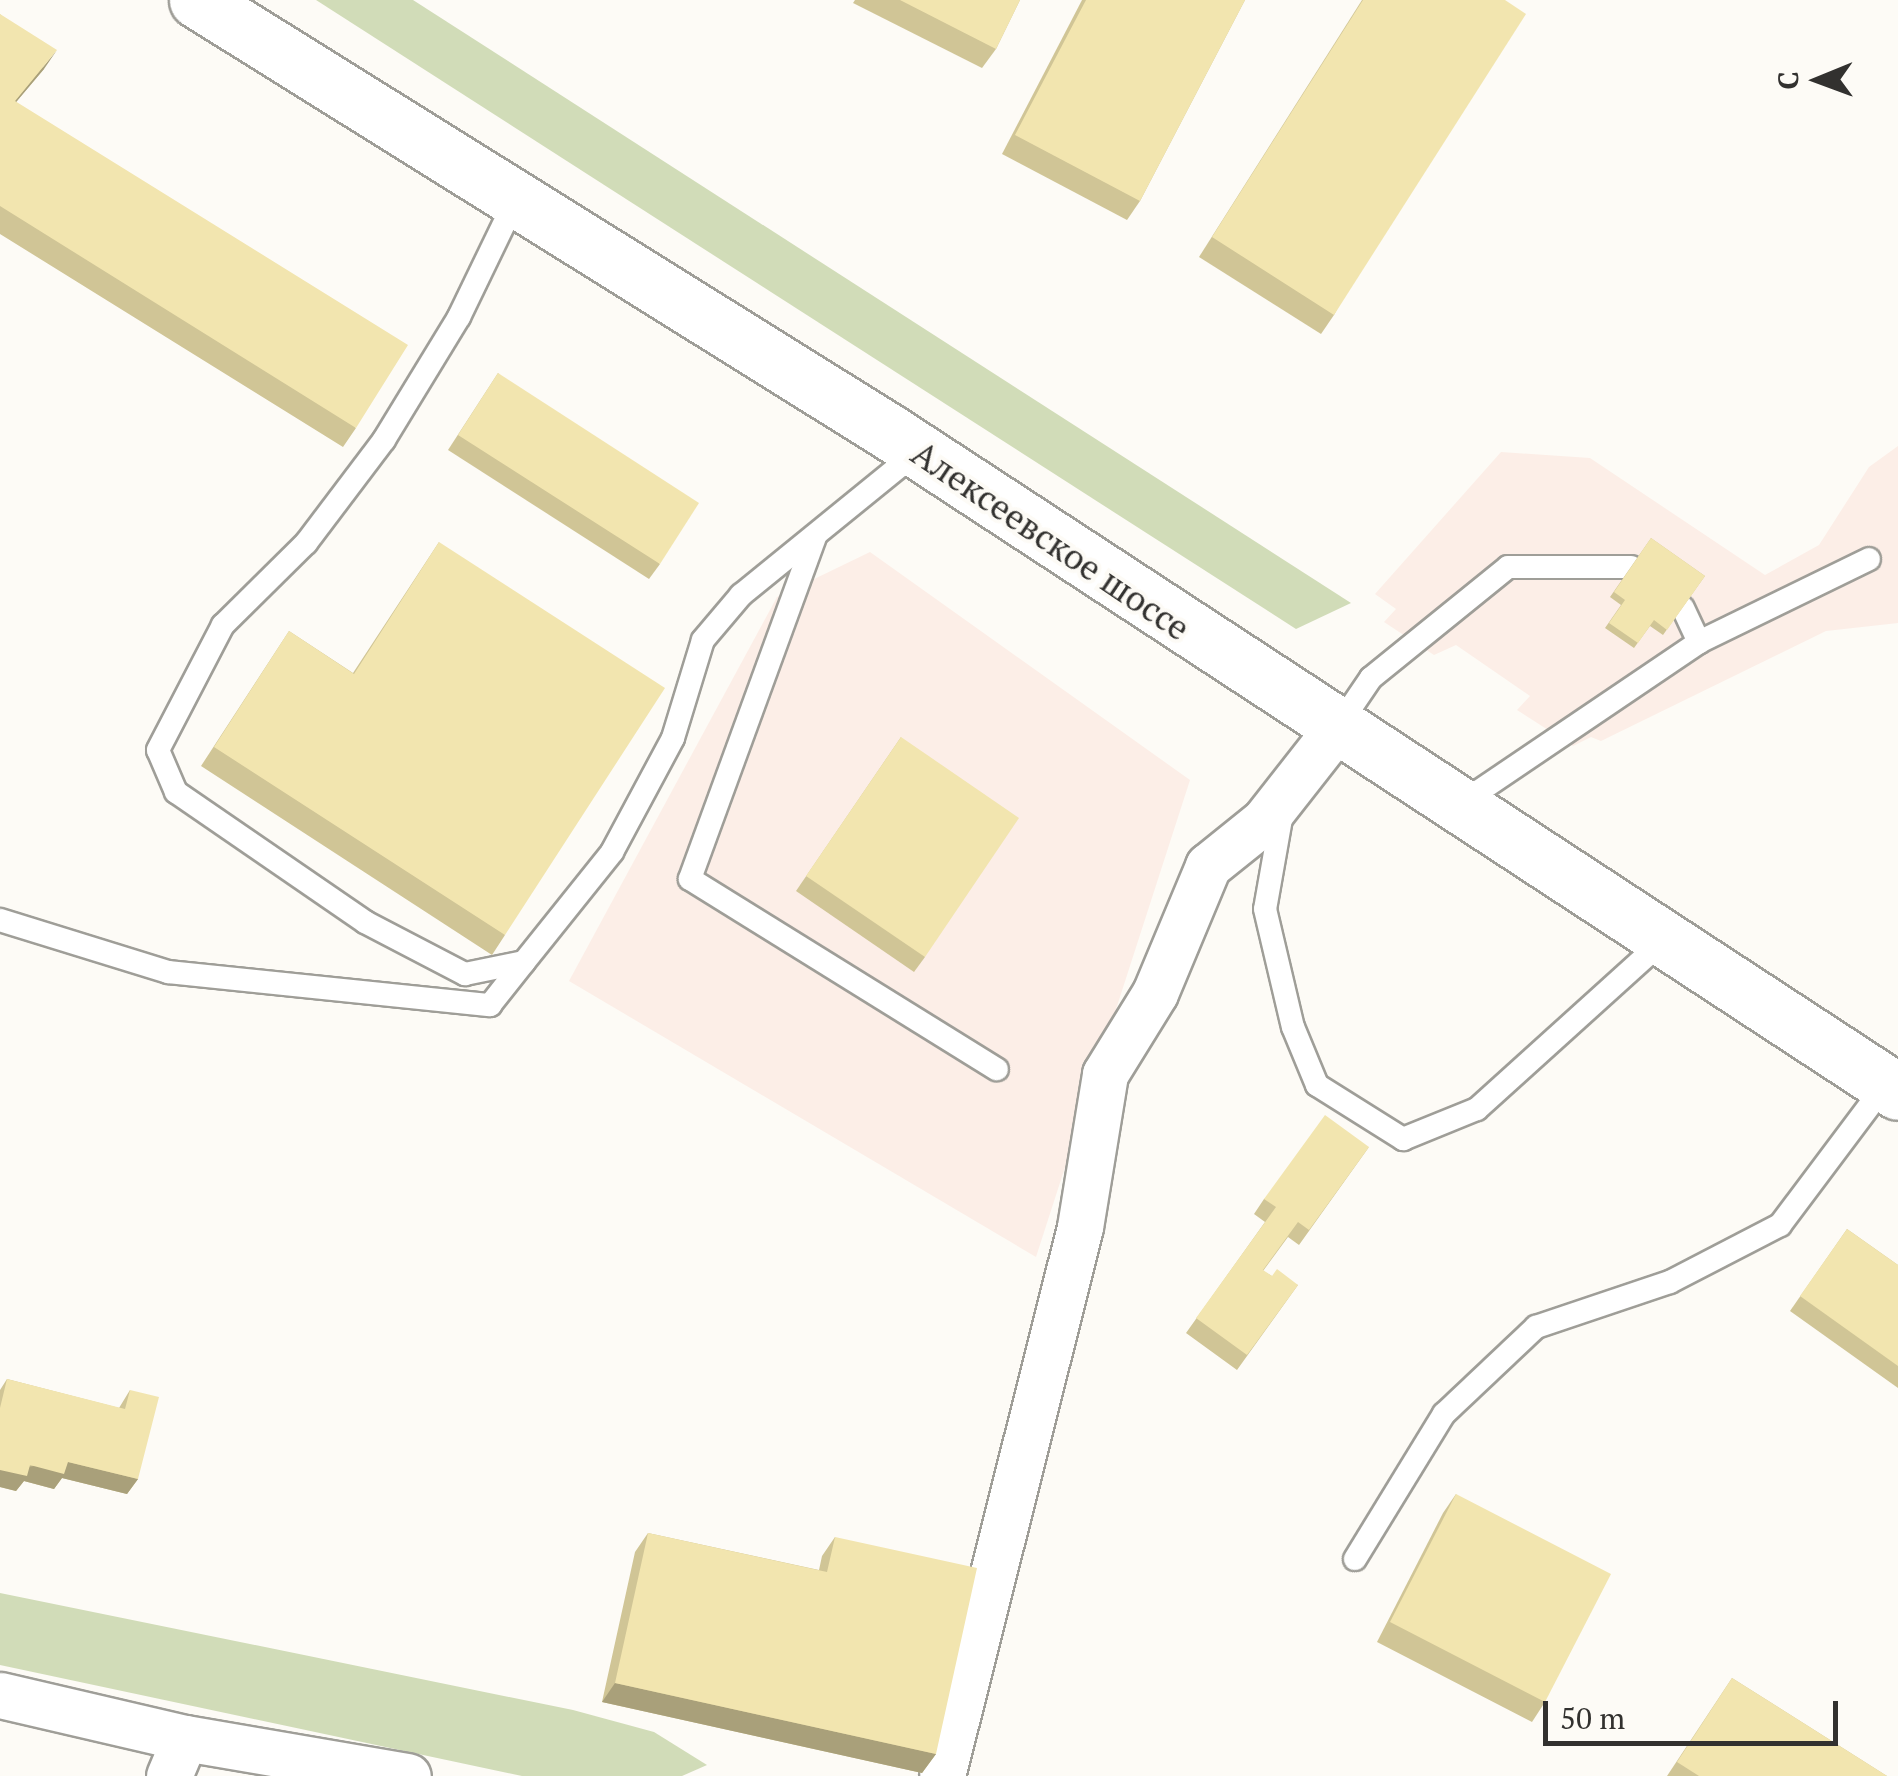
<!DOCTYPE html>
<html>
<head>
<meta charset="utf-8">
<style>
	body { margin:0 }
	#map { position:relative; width:1898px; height:1776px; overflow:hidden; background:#fdfbf6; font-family:"PT Serif",serif }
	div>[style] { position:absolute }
	.commercial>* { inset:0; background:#fceee7 }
	.green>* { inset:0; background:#d1dcb8 }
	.roads { filter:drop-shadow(2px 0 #9f9e98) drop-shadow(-2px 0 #9f9e98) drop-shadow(0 2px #9f9e98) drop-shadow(0 -2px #9f9e98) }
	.lane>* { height:22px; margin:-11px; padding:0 11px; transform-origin:11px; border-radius:11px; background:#fff }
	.street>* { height:45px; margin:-22.5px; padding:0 22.5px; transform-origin:22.5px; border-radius:22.5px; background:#fff }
	.secondary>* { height:55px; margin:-27.5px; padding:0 27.5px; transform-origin:27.5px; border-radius:27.5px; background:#fff }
	.wall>* { inset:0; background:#d0c596 }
	.shaded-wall>* { inset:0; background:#a9a07a }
	.building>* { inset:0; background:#f2e5af }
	span { translate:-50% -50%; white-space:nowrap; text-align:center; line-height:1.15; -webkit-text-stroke:8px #fdfbf6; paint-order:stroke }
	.street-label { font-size:35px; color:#32312f }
	.north { position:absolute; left:1768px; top:30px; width:100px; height:100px; -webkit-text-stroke:8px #fdfbf6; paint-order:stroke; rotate:269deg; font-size:28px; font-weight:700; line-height:40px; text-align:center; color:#32312f }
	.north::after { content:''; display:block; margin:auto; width:35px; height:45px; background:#32312f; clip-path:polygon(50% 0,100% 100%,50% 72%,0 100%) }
	.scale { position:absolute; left:1543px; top:1701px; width:295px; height:45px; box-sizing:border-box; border:5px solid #32312f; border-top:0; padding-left:12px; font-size:30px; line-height:35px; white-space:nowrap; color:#32312f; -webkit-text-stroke:8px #fdfbf6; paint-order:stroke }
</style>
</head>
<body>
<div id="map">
	<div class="commercial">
		<div style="clip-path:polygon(1898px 446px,1898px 623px,1826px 631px,1601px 741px,1591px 737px,1573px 746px,1517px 710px,1530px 696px,1456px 645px,1434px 655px,1384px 622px,1396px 609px,1375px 594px,1501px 452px,1590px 458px,1765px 575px,1819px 545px,1869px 467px)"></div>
		<div style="clip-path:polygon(870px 552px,1190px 780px,1036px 1257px,569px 981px,777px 597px)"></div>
	</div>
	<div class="green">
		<div style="clip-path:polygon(316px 0,413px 0,1351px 603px,1296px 629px)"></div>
		<div style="clip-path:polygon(0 1593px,573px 1710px,654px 1732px,707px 1765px,682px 1776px,522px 1776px,0 1665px)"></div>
	</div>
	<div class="roads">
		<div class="lane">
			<div style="left:516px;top:199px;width:131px;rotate:115.8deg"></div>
			<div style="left:459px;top:317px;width:144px;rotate:121.4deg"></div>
			<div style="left:384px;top:440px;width:129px;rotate:127.1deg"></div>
			<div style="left:306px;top:543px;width:117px;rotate:135.3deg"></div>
			<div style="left:223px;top:625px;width:141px;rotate:117.5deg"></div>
			<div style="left:158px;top:750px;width:46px;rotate:66.8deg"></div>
			<div style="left:176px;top:792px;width:229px;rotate:34.5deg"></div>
			<div style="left:365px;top:922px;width:113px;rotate:27.5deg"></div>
			<div style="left:465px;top:974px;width:60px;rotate:-11.5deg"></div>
			<div style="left:524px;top:962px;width:141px;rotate:-51.3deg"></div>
			<div style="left:612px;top:852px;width:129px;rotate:-61.8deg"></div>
			<div style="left:673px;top:738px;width:102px;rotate:-73deg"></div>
			<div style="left:703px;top:640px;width:59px;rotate:-49.8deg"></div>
			<div style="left:741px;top:595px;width:227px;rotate:-39.1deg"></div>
			<div style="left:815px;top:537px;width:364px;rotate:110.1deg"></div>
			<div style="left:690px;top:879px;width:361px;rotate:31.8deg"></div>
			<div style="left:1683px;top:608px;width:38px;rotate:65deg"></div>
			<div style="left:1337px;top:728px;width:60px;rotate:-55.8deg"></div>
			<div style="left:1371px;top:678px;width:176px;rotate:-39deg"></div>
			<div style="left:1508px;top:567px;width:123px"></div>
			<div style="left:1460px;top:804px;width:289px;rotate:-34.1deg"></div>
			<div style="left:1699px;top:642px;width:189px;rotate:-26deg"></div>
			<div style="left:1282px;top:813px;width:97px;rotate:100deg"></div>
			<div style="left:1265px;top:909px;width:121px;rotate:76.7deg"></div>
			<div style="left:1293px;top:1027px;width:63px;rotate:67.5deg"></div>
			<div style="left:1317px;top:1085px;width:102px;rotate:32.1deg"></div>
			<div style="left:1403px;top:1139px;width:80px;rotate:-22.1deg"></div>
			<div style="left:1477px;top:1109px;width:252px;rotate:-42.1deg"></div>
			<div style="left:0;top:920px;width:176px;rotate:17.2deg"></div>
			<div style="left:168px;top:972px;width:324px;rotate:5.9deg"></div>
			<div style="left:490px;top:1005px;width:55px;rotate:-51.7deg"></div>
			<div style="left:1355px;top:1559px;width:170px;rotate:-58.5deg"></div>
			<div style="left:1444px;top:1414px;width:127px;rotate:-43.4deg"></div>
			<div style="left:1536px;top:1327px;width:141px;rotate:-18.6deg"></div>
			<div style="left:1670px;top:1282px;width:124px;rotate:-27.4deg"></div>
			<div style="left:1780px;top:1225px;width:176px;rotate:-53.1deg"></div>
		</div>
		<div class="street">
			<div style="left:0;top:1695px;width:190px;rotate:13.1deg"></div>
			<div style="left:185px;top:1738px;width:226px;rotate:9.7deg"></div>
			<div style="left:169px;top:1776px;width:41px;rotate:-67.2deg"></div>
			<div style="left:942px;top:1776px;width:566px;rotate:-75.89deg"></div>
			<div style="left:1080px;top:1227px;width:155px;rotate:-80.7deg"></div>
			<div style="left:1105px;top:1074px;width:95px;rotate:-58.3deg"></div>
			<div style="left:1155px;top:993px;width:138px;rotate:-67.3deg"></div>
			<div style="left:1208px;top:866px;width:72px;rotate:-38.8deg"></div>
			<div style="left:1264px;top:821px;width:118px;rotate:-51.9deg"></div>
		</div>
		<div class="secondary">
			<div style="left:197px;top:0;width:818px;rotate:31.96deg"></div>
			<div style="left:891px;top:433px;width:1203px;rotate:33.2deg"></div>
		</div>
	</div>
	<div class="wall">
		<div style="clip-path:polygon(855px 0,1020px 0,996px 49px,982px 68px,853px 3px)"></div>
		<div style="clip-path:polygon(1082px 0,1245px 0,1140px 201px,1127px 220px,1002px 154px)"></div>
		<div style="clip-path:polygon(1362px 0,1505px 0,1334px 315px,1321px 334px,1199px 257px)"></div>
		<div style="clip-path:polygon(0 14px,44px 69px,16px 102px,356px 428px,343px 447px,0 234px)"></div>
		<div style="clip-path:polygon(498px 373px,660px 564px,649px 579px,448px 450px)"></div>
		<div style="clip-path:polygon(1651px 538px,1705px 576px,1663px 635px,1650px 626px,1634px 648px,1605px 628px,1621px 605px,1610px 597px)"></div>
		<div style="clip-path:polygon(439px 542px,505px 935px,492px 955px,201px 766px,289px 631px,353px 673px)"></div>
		<div style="clip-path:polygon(901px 737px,925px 957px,914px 972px,796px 891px)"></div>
		<div style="clip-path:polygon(1369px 1147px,1299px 1245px,1288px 1237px,1263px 1271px,1272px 1276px,1298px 1285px,1237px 1370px,1186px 1333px,1265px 1222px,1254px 1214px,1264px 1199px)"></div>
		<div style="clip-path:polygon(1847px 1229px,1898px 1265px,1898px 1388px,1790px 1311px)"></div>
		<div style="clip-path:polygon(7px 1379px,119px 1408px,130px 1390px,138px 1479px,127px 1494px,62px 1478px,54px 1489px,24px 1481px,16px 1491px,0 1487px,0 1390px)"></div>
		<div style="clip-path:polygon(1456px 1494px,1545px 1702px,1532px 1722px,1377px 1642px,1443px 1513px)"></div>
		<div style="clip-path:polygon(648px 1533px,819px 1570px,822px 1556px,835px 1537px,936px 1754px,922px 1773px,602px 1702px,635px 1552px)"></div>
		<div style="clip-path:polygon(1732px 1678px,1887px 1776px,1667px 1776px)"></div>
	</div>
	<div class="shaded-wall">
		<div style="clip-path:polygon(57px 50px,44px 69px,1px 120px,15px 101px)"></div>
		<div style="clip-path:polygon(68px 1462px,138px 1479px,127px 1494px,62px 1478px,54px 1489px,24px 1481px,16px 1491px,0 1487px,0 1470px)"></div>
		<div style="clip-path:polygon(615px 1683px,936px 1754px,922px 1773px,602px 1702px)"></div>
	</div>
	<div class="building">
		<div style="clip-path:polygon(900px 0,1020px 0,996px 49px)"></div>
		<div style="clip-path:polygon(1086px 0,1245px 0,1140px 201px,1015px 135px)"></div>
		<div style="clip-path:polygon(1363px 0,1505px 0,1526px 14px,1334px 315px,1212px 237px)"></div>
		<div style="clip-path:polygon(0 14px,57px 50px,15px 101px,408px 345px,356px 428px,0 206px)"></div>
		<div style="clip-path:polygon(498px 373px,699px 503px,660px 564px,458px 435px)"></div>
		<div style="clip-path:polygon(1651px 538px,1705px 576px,1667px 630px,1654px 620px,1638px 643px,1609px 623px,1625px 600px,1614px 592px)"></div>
		<div style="clip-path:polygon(439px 542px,665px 688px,505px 935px,214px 747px,289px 631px,354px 674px)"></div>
		<div style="clip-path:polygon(901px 737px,1019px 818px,925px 957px,806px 876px)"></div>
		<div style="clip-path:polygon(1325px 1115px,1369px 1147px,1309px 1230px,1298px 1222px,1263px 1270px,1272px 1276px,1277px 1269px,1298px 1285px,1247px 1355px,1196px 1318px,1276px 1207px,1264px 1199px)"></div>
		<div style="clip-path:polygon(1847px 1229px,1898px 1265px,1898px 1366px,1800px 1296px)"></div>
		<div style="clip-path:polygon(7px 1379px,125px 1409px,130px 1390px,159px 1397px,138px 1479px,68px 1462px,64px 1474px,30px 1465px,27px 1476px,0 1470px,0 1408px)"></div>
		<div style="clip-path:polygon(1456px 1494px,1611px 1574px,1545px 1702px,1390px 1622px)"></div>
		<div style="clip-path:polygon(648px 1533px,827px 1572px,835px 1537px,977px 1568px,936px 1754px,615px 1683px)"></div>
		<div style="clip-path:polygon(1732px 1678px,1887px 1776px,1699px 1776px,1677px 1762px)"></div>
	</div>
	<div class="street-label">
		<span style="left:1051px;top:540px;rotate:34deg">Алексеевское шоссе</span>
	</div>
	<div class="north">С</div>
	<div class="scale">50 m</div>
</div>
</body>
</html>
